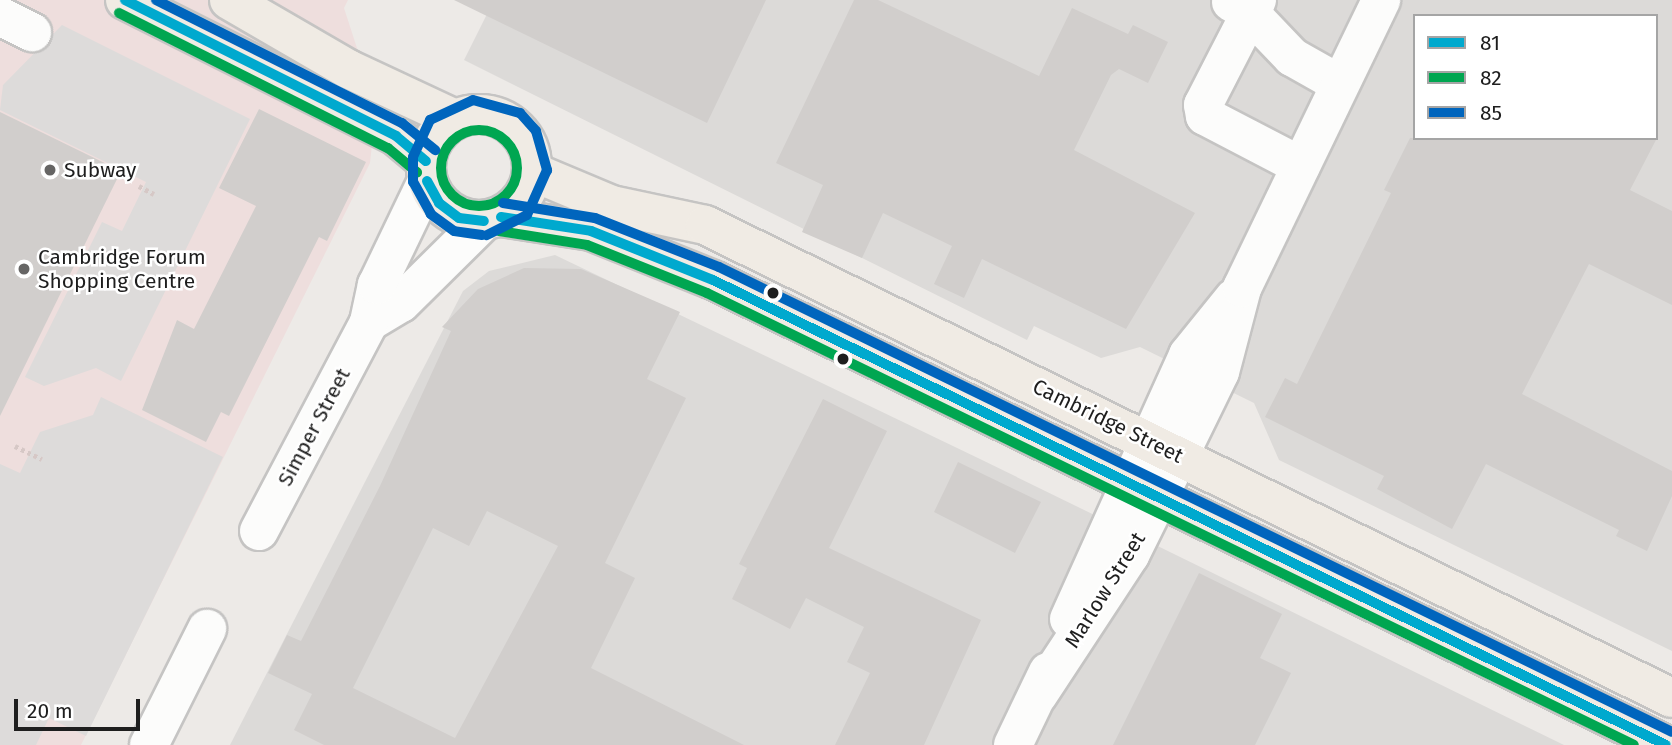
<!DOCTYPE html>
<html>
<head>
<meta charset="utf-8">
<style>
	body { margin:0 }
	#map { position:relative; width:1672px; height:745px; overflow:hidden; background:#edeae7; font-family:"Fira Sans",sans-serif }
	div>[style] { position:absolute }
	.residential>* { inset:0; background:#dcdad8 }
	.commercial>* { inset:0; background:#eededd }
	.parking>* { inset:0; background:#dddbda }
	.building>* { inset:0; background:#d1cecc }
	.path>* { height:4.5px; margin-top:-2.25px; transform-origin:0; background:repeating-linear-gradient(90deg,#d6c8c6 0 3.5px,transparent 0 7px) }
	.roads { filter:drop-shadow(2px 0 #c5c4c3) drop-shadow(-2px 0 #c5c4c3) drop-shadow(0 2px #c5c4c3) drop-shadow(0 -2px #c5c4c3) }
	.minor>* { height:38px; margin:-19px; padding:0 19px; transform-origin:19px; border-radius:19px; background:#fcfcfb }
	.major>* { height:38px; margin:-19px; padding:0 19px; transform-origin:19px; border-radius:19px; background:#f0ebe4 }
	.major>.ring { margin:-19px; padding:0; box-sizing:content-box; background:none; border:38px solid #f0ebe4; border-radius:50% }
	.bus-1>* { height:10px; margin:-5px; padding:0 5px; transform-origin:5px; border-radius:5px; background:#00a9ce }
	.bus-2>* { height:10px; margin:-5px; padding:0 5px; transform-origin:5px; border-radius:5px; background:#00a651 }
	.bus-2>.ring { margin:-5px; padding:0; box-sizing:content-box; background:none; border:10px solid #00a651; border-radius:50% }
	.bus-3>* { height:10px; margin:-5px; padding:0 5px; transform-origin:5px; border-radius:5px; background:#0065bd }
	.dots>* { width:19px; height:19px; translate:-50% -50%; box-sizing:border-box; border:4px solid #fff; border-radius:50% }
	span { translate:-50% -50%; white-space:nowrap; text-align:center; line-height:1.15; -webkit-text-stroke:5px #fff; paint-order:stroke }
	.poi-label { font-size:21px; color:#1e1e1e }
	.left { translate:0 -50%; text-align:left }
	.street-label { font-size:21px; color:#1e1e1e }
	.legend { position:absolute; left:1413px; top:14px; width:245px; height:126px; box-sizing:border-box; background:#fff; border:2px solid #a5a5a5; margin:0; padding:9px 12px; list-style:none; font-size:21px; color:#1e1e1e }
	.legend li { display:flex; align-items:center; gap:14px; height:35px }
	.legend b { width:35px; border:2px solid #a5a5a5 }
	.scale { position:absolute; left:14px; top:699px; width:126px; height:32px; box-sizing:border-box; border:4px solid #1e1e1e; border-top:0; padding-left:9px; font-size:21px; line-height:24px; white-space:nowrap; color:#1e1e1e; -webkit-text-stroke:5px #fff; paint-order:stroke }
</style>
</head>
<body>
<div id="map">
	<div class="residential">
		<div style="clip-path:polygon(evenodd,494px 0,1672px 0,1672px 651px,1279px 460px,1254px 403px,1140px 347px,1101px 358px,1034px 326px,1027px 340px,464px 60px,494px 0,1415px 16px,1656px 16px,1656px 138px,1415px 138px,1415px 16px)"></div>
		<div style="clip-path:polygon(555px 255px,980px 459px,1564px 745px,230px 745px,463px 291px,489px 271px)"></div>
	</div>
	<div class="commercial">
		<div style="clip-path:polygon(0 0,348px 0,344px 8px,376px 107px,370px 163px,81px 745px,0 745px)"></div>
	</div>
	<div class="parking">
		<div style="clip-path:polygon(62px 25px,250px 119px,121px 381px,96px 368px,44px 386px,25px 377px,102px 222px,122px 231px,146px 182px,0 110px,3px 85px)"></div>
		<div style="clip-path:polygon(101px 397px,223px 457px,86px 736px,49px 718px,36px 745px,0 745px,0 464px,20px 473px,40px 432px,93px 415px)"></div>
	</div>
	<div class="building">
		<div style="clip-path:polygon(454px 0,766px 0,707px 123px)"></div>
		<div style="clip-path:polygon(854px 0,878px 0,1039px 76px,1072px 8px,1128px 34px,1133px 25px,1168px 42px,1148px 83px,1119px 69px,1111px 75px,1074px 150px,1195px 213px,1126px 329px,982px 259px,964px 298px,934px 284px,952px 246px,883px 213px,862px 258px,802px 232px,823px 185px,776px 163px)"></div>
		<div style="clip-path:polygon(259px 109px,366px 162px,327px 241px,319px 237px,229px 416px,221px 412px,206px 442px,142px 410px,177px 320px,194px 329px,256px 206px,219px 188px)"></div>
		<div style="clip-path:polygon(0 112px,121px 171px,0 416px)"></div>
		<div style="clip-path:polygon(1410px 138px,1657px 138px,1630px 190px,1672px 211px,1672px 305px,1589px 264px,1522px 394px,1672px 471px,1672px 496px,1647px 551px,1616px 536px,1619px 530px,1486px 464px,1452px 529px,1377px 489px,1384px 476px,1265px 417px,1285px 378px,1297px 384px,1391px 193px,1384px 190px)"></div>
		<div style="clip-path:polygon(evenodd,524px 268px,581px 269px,680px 312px,647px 379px,686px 398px,605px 563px,635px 578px,591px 668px,744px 745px,324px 745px,294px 730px,312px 694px,268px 673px,287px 635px,301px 641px,380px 486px,451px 331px,442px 327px,478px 289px,524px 268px,487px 511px,558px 546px,455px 738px,353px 688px,433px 528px,469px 546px,487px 511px)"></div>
		<div style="clip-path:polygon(823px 399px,887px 431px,829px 548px,981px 620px,924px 745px,835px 745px,870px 673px,847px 662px,864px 627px,806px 598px,790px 629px,732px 599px,747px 568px,739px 564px)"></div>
		<div style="clip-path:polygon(958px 462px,1041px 502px,1015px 553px,934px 512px)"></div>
		<div style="clip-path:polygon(1199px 573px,1282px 614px,1260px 658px,1291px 673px,1255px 745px,1113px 745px)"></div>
	</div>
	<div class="path">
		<div style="left:139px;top:186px;width:17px;rotate:28deg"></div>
		<div style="left:15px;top:446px;width:30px;rotate:26deg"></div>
	</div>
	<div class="roads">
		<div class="minor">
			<div style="left:1257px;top:0;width:118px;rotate:117.2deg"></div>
			<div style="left:1203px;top:105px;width:11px;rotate:80deg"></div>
			<div style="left:1205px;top:116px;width:108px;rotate:27.5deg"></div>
			<div style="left:1231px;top:2px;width:22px;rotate:30deg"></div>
			<div style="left:1250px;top:13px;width:61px;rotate:46.3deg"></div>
			<div style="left:1292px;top:57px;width:55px;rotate:29.4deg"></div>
			<div style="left:0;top:16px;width:36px;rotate:27deg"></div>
			<div style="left:369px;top:322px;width:37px;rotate:-31deg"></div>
			<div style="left:401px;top:303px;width:117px;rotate:-44.7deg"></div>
			<div style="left:259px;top:531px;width:236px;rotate:-62.2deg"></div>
			<div style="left:369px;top:322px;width:38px;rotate:-78deg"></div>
			<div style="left:377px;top:285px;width:115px;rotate:-64.3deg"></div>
			<div style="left:1069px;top:619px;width:290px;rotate:-65.7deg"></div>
			<div style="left:1188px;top:355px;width:73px;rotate:-51.1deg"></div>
			<div style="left:1038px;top:695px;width:168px;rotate:-56.7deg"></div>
			<div style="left:1130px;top:555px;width:110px;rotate:-63.7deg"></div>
			<div style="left:1179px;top:456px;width:93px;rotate:-64deg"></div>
			<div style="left:1220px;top:372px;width:87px;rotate:-75.3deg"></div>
			<div style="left:1242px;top:288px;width:320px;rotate:-64.2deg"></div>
			<div style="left:149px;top:745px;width:130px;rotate:-63.4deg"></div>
			<div style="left:1013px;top:745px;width:81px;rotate:-64.4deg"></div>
		</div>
		<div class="major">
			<div style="left:125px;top:0;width:303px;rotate:26.6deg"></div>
			<div style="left:396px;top:136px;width:39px;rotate:40deg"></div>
			<div style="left:229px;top:0;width:138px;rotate:30.1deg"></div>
			<div style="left:348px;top:69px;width:118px;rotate:25deg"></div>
			<div class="ring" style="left:426px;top:114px;width:68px;height:68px"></div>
			<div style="left:533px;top:172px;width:86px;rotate:22.7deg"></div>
			<div style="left:612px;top:205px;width:95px;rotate:12.1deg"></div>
			<div style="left:705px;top:225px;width:1076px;rotate:26.07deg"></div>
			<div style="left:501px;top:217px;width:91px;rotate:8.8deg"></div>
			<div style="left:591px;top:231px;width:131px;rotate:21.9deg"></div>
			<div style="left:713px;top:280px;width:1060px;rotate:26.01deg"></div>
		</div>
	</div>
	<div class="bus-1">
		<div style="left:125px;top:0;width:303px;rotate:26.6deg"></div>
		<div style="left:396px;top:136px;width:39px;rotate:40deg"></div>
		<div style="left:427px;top:181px;width:25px;rotate:61deg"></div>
		<div style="left:439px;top:203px;width:25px;rotate:37deg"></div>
		<div style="left:459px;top:218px;width:25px;rotate:7deg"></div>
		<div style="left:501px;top:217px;width:91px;rotate:8.8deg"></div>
		<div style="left:591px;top:231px;width:131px;rotate:21.9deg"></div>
		<div style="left:713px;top:280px;width:1060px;rotate:26.01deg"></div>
	</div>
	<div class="bus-2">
		<div style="left:119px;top:13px;width:301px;rotate:26.7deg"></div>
		<div style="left:388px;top:148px;width:38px;rotate:40deg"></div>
		<div class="ring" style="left:441px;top:130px;width:66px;height:66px"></div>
		<div style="left:499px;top:231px;width:89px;rotate:9deg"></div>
		<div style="left:587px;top:245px;width:129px;rotate:21.8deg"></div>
		<div style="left:707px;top:293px;width:1031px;rotate:25.99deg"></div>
	</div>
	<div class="bus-3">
		<div style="left:156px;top:0;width:275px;rotate:26.6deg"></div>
		<div style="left:402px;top:123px;width:43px;rotate:39.3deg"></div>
		<div style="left:503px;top:203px;width:93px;rotate:9.3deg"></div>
		<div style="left:595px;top:218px;width:133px;rotate:21.6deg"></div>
		<div style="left:719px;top:267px;width:1060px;rotate:26.01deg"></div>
		<div style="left:482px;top:235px;width:28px;rotate:-172deg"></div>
		<div style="left:454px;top:231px;width:29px;rotate:-144deg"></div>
		<div style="left:431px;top:214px;width:37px;rotate:-119deg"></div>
		<div style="left:413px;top:182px;width:25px;rotate:-90deg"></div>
		<div style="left:413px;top:157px;width:41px;rotate:-65.3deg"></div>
		<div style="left:430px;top:120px;width:47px;rotate:-24.9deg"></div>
		<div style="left:473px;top:100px;width:49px;rotate:15.5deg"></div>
		<div style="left:520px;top:113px;width:24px;rotate:48deg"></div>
		<div style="left:536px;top:131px;width:41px;rotate:74.2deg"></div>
		<div style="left:547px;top:170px;width:49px;rotate:114deg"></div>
		<div style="left:527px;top:215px;width:45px;rotate:153.4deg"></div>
	</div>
	<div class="dots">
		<div style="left:50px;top:170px;background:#666564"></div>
		<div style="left:24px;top:269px;background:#666564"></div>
		<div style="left:773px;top:293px;background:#1e1e1e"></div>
		<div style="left:843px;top:359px;background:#1e1e1e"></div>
	</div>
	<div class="poi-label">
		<span class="left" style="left:64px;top:170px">Subway</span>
		<span class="left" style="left:38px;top:269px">Cambridge Forum<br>Shopping Centre</span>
	</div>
	<div class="street-label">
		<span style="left:1108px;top:421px;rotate:26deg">Cambridge Street</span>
		<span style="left:314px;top:427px;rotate:-62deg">Simper Street</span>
		<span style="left:1105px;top:590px;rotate:-58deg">Marlow Street</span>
	</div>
	<ul class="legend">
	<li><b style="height:9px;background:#00a9ce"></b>81</li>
	<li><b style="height:9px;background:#00a651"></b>82</li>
	<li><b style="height:9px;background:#0065bd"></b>85</li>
	</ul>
	<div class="scale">20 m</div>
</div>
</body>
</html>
